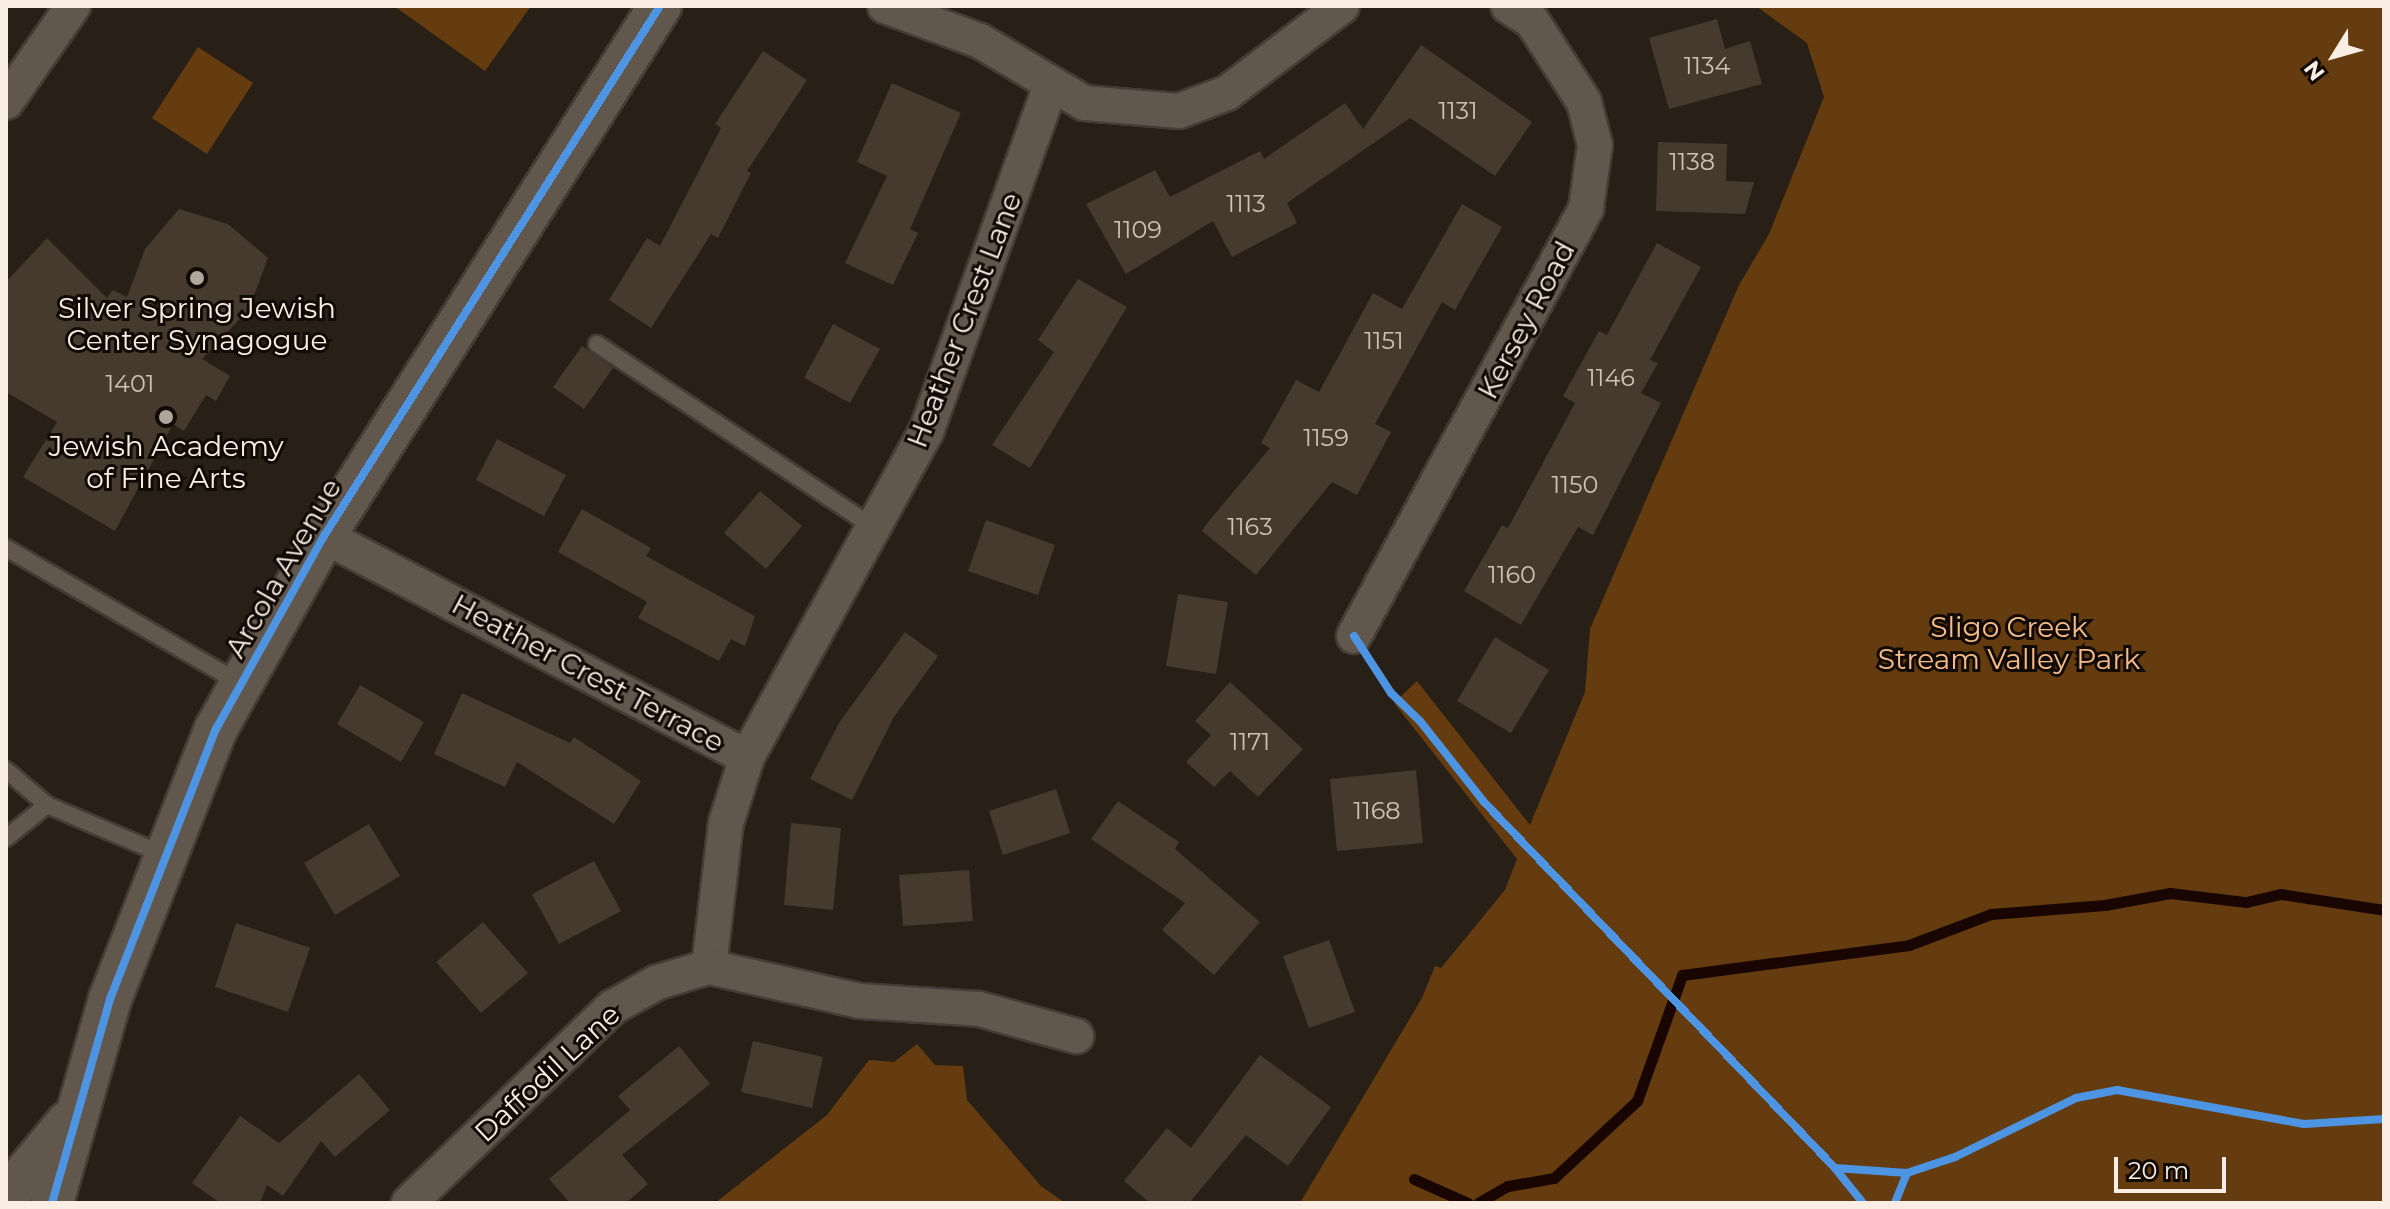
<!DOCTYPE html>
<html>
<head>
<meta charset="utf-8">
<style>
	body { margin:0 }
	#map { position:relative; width:2390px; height:1209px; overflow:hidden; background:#281f17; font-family:Montserrat,sans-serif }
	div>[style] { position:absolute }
	.green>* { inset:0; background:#643c0f }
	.stream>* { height:11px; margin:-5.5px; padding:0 5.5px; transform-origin:5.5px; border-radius:5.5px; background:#190602 }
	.building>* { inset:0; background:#453a2d }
	.roads { filter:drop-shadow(2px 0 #443c35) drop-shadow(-2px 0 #443c35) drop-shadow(0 2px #443c35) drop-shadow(0 -2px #443c35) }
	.service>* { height:16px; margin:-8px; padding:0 8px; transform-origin:8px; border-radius:8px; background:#61574d }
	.minor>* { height:34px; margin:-17px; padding:0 17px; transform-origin:17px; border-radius:17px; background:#61574d }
	.tertiary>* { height:42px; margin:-21px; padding:0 21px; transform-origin:21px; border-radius:21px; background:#61574d }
	.cycleway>* { height:8px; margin:-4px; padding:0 4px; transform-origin:4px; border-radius:4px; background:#4d94e3 }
	.dots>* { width:22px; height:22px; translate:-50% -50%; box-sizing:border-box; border:4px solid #120b05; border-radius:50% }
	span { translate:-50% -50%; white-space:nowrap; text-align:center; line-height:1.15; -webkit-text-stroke:6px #120b05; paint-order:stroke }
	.number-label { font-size:24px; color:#cdc1b6 }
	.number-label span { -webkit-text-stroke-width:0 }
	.poi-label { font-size:28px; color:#faeee4 }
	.street-label { font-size:28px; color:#faeee4 }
	.park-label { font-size:28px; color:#f6bd8a }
	.frame { position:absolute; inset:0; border:8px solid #faeee4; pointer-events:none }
	.north { position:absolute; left:2294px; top:16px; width:80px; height:80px; -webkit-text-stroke:6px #120b05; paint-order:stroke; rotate:233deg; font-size:22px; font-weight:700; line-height:32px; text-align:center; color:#faeee4 }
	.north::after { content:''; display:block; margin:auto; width:28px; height:36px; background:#faeee4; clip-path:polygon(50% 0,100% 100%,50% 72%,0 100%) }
	.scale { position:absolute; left:2114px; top:1157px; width:112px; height:36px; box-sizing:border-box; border:4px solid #faeee4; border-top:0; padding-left:10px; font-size:24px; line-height:28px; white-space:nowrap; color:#faeee4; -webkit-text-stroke:6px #120b05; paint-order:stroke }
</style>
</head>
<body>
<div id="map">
	<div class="green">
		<div style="clip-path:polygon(394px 6px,531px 6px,485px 71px)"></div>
		<div style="clip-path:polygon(1756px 6px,2384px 6px,2384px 1203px,1300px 1203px,1422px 998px,1435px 966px,1441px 968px,1505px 890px,1517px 859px,1394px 703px,1417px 681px,1530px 825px,1585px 692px,1590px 629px,1739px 285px,1769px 234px,1824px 97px,1807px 43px)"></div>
		<div style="clip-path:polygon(198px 47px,253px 83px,207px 154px,152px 118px)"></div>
		<div style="clip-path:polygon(917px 1044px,935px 1065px,963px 1066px,967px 1100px,1041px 1186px,1065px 1203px,715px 1203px,827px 1115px,869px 1060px,894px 1062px)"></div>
	</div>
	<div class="stream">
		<div style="left:1414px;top:1179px;width:59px;rotate:24deg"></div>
		<div style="left:1478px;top:1203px;width:34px;rotate:-30deg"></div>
		<div style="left:1508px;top:1186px;width:47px;rotate:-9.9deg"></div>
		<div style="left:1554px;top:1178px;width:113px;rotate:-42.9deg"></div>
		<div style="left:1637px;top:1101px;width:134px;rotate:-70.3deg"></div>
		<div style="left:1682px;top:975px;width:229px;rotate:-7.5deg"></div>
		<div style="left:1909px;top:945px;width:88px;rotate:-20.7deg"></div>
		<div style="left:1991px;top:914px;width:114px;rotate:-4.5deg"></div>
		<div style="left:2105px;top:905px;width:66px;rotate:-10.5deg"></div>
		<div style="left:2170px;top:893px;width:77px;rotate:6.8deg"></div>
		<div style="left:2246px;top:902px;width:36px;rotate:-13deg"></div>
		<div style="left:2281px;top:894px;width:104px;rotate:8.8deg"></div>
	</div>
	<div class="building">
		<div style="clip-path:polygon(1717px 19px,1725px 49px,1750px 41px,1762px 84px,1669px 109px,1649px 38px)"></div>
		<div style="clip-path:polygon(1421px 45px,1532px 122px,1495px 176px,1410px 118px,1287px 203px,1297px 223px,1232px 257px,1213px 221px,1126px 274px,1086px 204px,1155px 170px,1170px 197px,1260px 151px,1264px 159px,1345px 103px,1363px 129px)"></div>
		<div style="clip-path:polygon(763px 51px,807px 80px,747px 171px,751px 173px,718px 238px,711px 234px,651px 328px,609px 300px,647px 238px,660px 246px,721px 128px,715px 124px)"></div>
		<div style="clip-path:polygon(892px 83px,961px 113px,910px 229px,918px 233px,893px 285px,845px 263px,887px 176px,857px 162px)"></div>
		<div style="clip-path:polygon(1658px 142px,1727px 144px,1726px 181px,1754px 182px,1745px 214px,1656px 211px)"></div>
		<div style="clip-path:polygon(1462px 204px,1502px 227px,1455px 310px,1442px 302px,1375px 424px,1391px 432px,1357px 495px,1332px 482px,1256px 575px,1202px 531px,1208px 522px,1270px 448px,1261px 443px,1296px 380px,1319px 392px,1373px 293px,1402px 309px)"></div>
		<div style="clip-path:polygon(179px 209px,228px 224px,268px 258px,249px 309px,202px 359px,230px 376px,216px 401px,206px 395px,184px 431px,173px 424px,115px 531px,23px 477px,57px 422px,6px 392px,6px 282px,47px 238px,107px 298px,113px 290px,127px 297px,145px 249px)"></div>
		<div style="clip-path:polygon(1657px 243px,1701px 267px,1650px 360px,1658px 363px,1641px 393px,1661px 403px,1593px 535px,1578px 527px,1521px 625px,1464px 591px,1502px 525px,1508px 528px,1575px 403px,1563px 396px,1599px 331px,1607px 335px)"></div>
		<div style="clip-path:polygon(1078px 279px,1127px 307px,1030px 468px,992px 445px,1054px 352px,1038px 340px)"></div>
		<div style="clip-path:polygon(833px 324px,880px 349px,850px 403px,804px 378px)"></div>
		<div style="clip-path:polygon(582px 346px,613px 368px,584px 409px,553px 387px)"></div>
		<div style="clip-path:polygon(497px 439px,566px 475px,544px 516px,476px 480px)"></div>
		<div style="clip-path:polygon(760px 491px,802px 526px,766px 569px,724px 533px)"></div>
		<div style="clip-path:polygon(582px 509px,651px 548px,646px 556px,755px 616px,745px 646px,731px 639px,719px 661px,638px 618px,647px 602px,558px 552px)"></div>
		<div style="clip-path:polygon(986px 520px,1055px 545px,1038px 595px,968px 571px)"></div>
		<div style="clip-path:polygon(1178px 594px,1228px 602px,1216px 674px,1166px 666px)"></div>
		<div style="clip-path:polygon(905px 632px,938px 656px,894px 717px,852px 800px,810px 779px,839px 723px)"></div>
		<div style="clip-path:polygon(1495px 637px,1549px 670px,1511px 733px,1457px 701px)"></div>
		<div style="clip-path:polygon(1230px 682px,1303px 749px,1258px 797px,1230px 771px,1214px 787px,1186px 762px,1211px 735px,1195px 721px)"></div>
		<div style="clip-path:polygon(360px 685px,424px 722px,401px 762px,337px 724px)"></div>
		<div style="clip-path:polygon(462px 693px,570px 743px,574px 737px,641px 781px,614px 824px,517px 762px,505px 787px,434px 754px)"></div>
		<div style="clip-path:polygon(1416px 770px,1423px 843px,1337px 851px,1330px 779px)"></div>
		<div style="clip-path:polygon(1056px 789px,1070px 833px,1003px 855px,989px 811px)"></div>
		<div style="clip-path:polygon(1118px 801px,1179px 842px,1175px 849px,1260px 922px,1214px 975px,1162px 930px,1185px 903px,1091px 839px)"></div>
		<div style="clip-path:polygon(791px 823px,841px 828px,833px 910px,784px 905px)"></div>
		<div style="clip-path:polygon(369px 824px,400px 876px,335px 915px,304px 863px)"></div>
		<div style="clip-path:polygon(594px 861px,621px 911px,559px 944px,532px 894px)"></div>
		<div style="clip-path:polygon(969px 870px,973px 921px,903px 926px,899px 875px)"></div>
		<div style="clip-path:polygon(483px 922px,528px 973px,481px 1013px,436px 962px)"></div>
		<div style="clip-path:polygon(236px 923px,310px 948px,288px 1012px,215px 987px)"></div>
		<div style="clip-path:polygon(1329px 940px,1355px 1012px,1309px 1028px,1283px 956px)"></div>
		<div style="clip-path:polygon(753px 1041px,823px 1057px,812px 1108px,741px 1092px)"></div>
		<div style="clip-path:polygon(679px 1046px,710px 1084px,622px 1155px,648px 1184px,626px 1203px,570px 1203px,549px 1179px,630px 1110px,618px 1096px)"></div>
		<div style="clip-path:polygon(1260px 1055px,1331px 1107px,1288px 1166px,1246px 1135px,1189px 1203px,1150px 1203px,1124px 1181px,1167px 1128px,1191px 1148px)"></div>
		<div style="clip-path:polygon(359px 1074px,390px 1110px,335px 1157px,321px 1141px,283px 1196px,267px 1185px,260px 1203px,220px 1203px,192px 1183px,240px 1116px,279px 1143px)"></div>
	</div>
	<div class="roads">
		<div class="service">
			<div style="left:597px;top:344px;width:331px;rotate:33.5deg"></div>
			<div style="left:6px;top:548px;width:270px;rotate:30deg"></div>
			<div style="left:6px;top:770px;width:54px;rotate:40.5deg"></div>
			<div style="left:47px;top:805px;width:128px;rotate:23deg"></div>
			<div style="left:6px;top:838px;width:53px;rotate:-38.8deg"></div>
		</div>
		<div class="minor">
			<div style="left:885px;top:6px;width:101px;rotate:20.2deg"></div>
			<div style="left:980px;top:41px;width:121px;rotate:30.8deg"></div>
			<div style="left:1084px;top:103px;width:95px;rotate:4.8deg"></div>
			<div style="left:1179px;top:111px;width:51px;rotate:-20.6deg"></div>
			<div style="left:1227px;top:93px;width:144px;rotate:-37.1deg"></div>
			<div style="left:6px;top:102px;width:117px;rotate:-55.1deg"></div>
			<div style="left:324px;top:536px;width:477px;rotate:27.6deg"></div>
			<div style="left:1354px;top:636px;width:487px;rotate:-61.5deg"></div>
			<div style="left:1586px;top:208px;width:64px;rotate:-81.9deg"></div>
			<div style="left:1595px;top:145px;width:44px;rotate:-104.3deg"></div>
			<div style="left:1584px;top:102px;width:96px;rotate:-122.7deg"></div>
			<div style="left:1532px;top:21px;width:28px;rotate:-148deg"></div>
			<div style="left:709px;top:967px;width:145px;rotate:-83.3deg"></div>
			<div style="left:726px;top:823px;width:69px;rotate:-72.3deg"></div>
			<div style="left:747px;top:757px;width:371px;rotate:-61.2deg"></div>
			<div style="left:926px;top:432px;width:367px;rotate:-70.2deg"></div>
			<div style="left:409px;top:1203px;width:283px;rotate:-43.9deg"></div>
			<div style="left:613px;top:1007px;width:51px;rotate:-29.1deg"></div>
			<div style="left:658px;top:982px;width:53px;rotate:-16.4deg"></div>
			<div style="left:709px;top:967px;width:155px;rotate:12.7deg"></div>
			<div style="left:860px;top:1001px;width:119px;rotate:3.8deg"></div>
			<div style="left:979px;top:1009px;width:101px;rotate:15.6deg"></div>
		</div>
		<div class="tertiary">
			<div style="left:6px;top:1197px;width:97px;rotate:-50.4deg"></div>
			<div style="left:52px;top:1203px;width:212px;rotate:-74.1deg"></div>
			<div style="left:110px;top:999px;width:290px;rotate:-68.6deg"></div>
			<div style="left:216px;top:729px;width:221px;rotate:-60.8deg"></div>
			<div style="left:324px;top:536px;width:628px;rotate:-57.63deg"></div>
		</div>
	</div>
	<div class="cycleway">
		<div style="left:1354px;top:636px;width:68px;rotate:57deg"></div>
		<div style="left:1391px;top:693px;width:40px;rotate:44deg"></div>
		<div style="left:1420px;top:721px;width:103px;rotate:51.7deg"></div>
		<div style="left:1484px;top:802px;width:507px;rotate:46.2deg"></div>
		<div style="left:1907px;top:1173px;width:51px;rotate:-18.4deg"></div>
		<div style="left:1955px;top:1157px;width:135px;rotate:-26deg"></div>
		<div style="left:2076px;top:1098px;width:42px;rotate:-11deg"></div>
		<div style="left:2117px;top:1090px;width:190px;rotate:10.3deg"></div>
		<div style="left:2304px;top:1124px;width:80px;rotate:-3.6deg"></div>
		<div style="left:52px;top:1203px;width:212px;rotate:-74.1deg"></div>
		<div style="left:110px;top:999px;width:290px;rotate:-68.6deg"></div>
		<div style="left:216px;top:729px;width:221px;rotate:-60.8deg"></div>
		<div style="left:324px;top:536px;width:628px;rotate:-57.63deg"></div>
		<div style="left:1863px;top:1203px;width:45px;rotate:-128.7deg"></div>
		<div style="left:1835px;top:1168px;width:72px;rotate:4deg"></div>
		<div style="left:1907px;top:1173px;width:32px;rotate:112deg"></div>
	</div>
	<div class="dots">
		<div style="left:197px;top:278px;background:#b0a69c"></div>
		<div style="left:166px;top:417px;background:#b0a69c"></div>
	</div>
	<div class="number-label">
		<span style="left:1707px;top:66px">1134</span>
		<span style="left:1458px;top:111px">1131</span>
		<span style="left:1692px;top:162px">1138</span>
		<span style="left:1246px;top:204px">1113</span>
		<span style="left:1138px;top:230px">1109</span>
		<span style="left:1384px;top:341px">1151</span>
		<span style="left:1611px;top:378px">1146</span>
		<span style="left:130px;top:384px">1401</span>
		<span style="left:1326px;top:438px">1159</span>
		<span style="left:1575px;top:485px">1150</span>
		<span style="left:1250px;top:527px">1163</span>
		<span style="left:1512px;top:575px">1160</span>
		<span style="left:1250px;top:742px">1171</span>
		<span style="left:1377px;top:811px">1168</span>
	</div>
	<div class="poi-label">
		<span style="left:197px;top:324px">Silver Spring Jewish<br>Center Synagogue</span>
		<span style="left:166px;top:462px">Jewish Academy<br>of Fine Arts</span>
	</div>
	<div class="street-label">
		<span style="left:964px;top:320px;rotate:-69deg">Heather Crest Lane</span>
		<span style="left:1526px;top:320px;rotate:-62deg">Kersey Road</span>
		<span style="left:283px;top:568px;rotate:-60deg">Arcola Avenue</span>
		<span style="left:588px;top:673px;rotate:28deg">Heather Crest Terrace</span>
		<span style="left:547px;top:1073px;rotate:-43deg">Daffodil Lane</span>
	</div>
	<div class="park-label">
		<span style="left:2009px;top:643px">Sligo Creek<br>Stream Valley Park</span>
	</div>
	<div class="frame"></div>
	<div class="north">N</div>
	<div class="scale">20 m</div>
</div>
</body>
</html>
